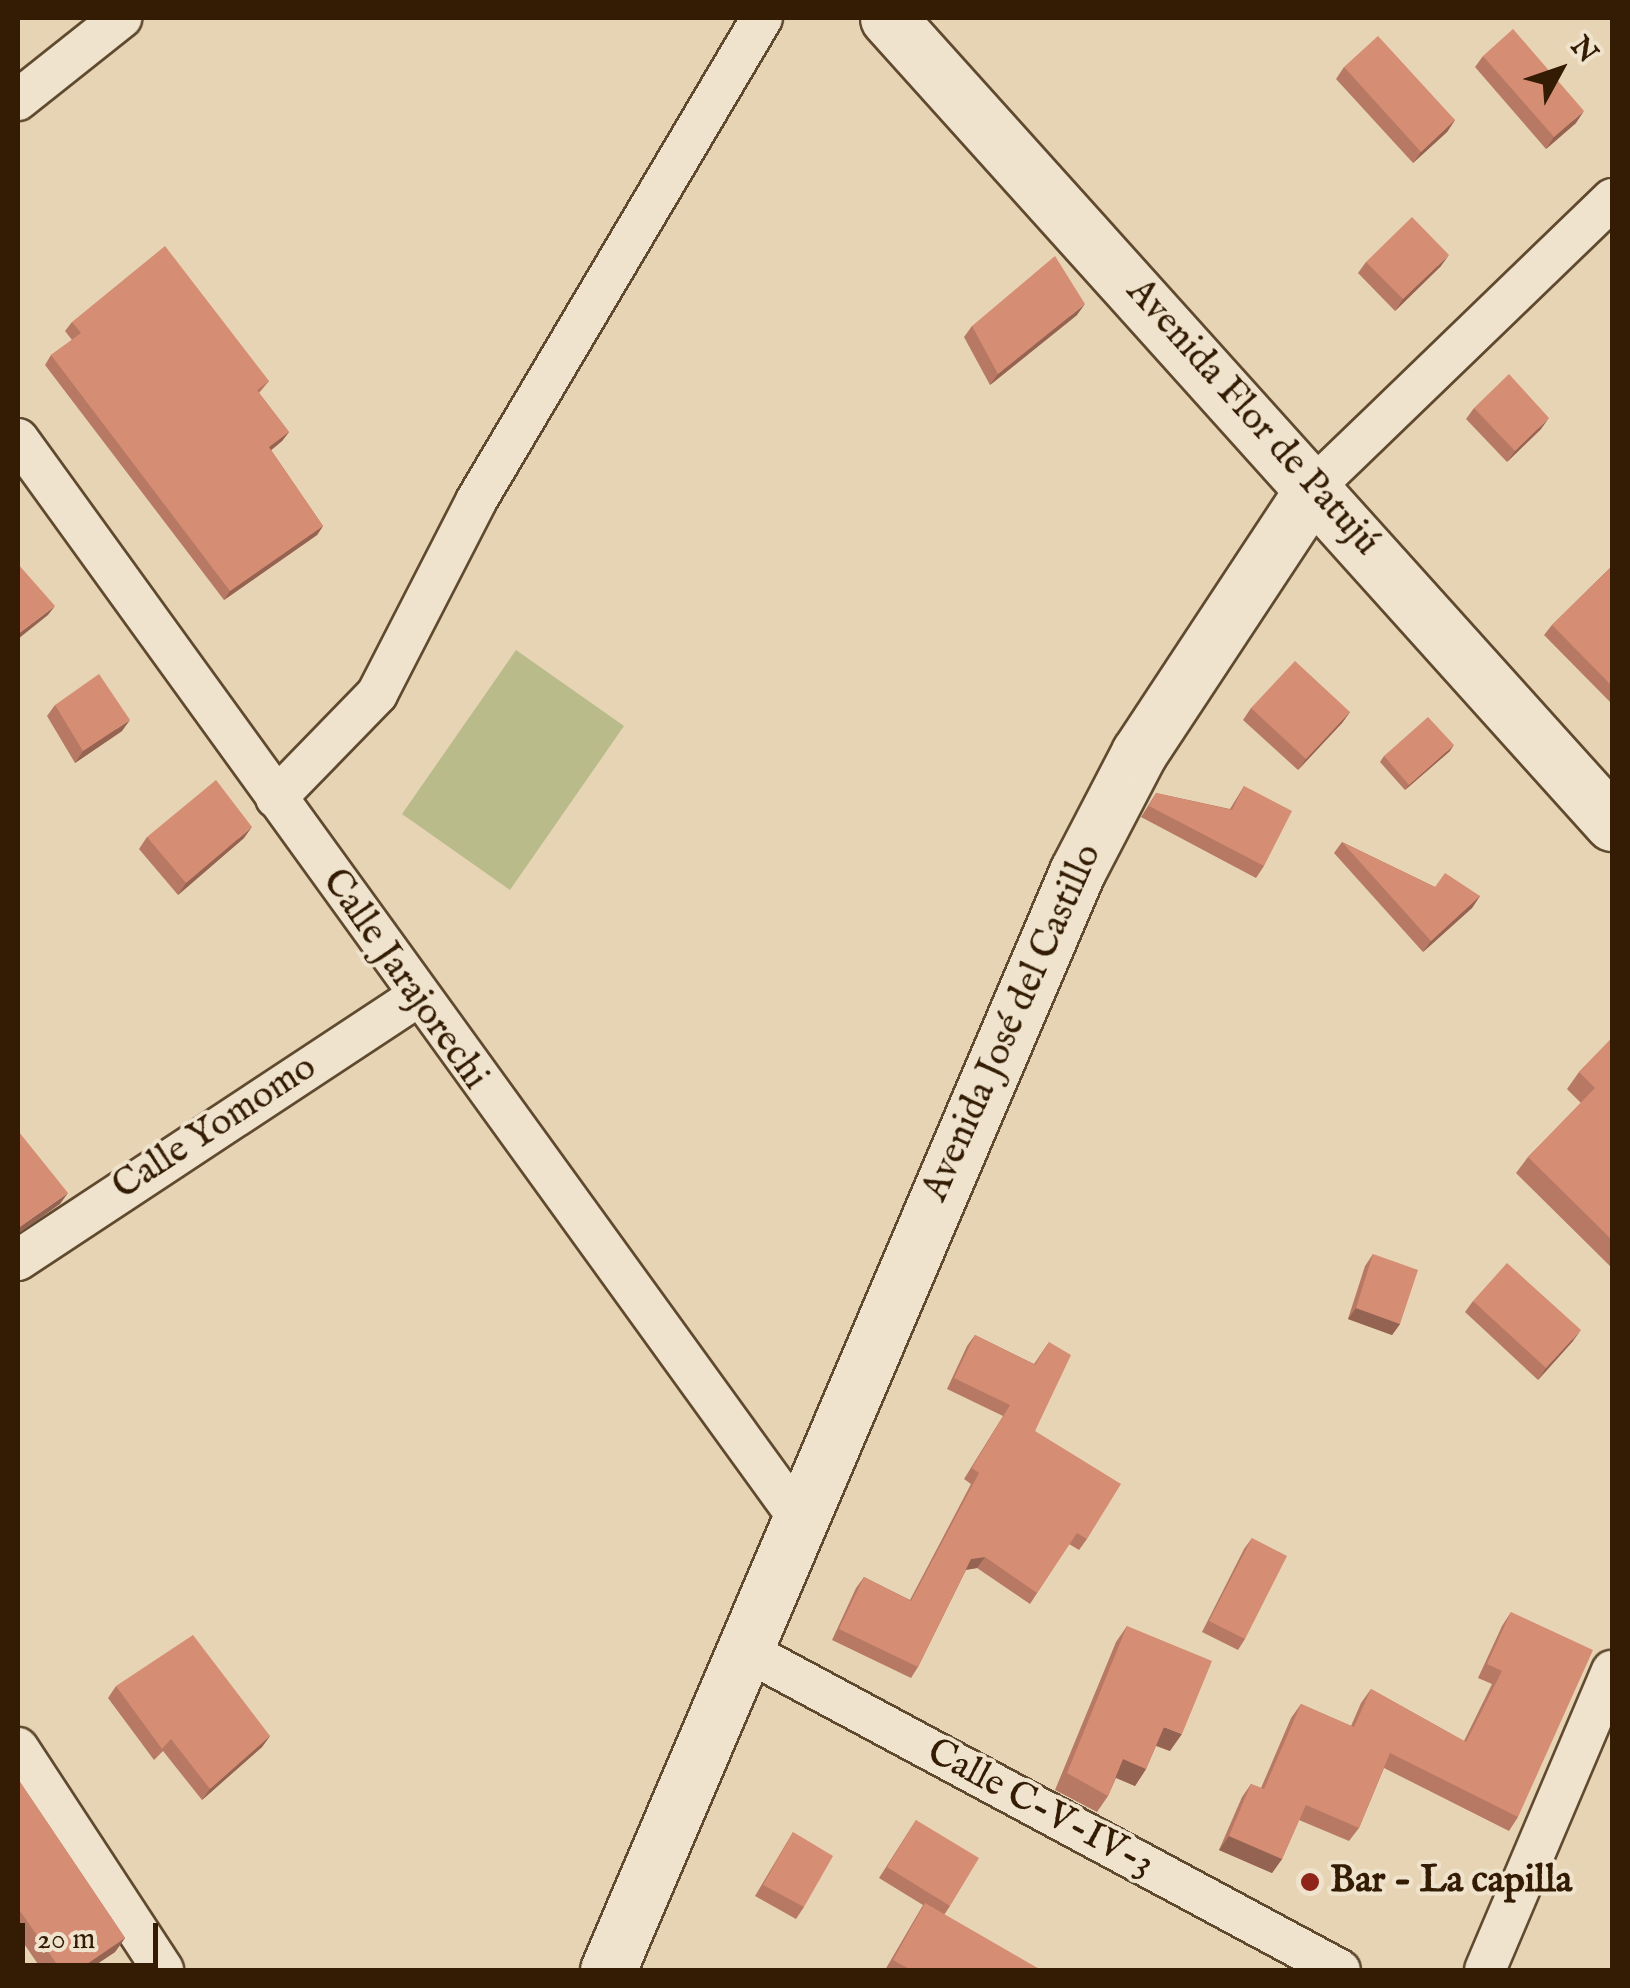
<!DOCTYPE html>
<html>
<head>
<meta charset="utf-8">
<style>
	body { margin:0 }
	#map { position:relative; width:1630px; height:1988px; overflow:hidden; background:#e7d4b4; font-family:"IM FELL English",serif }
	div>[style] { position:absolute }
	.green>* { inset:0; background:#b9bc8a }
	.roads { filter:drop-shadow(2px 0 #604a2f) drop-shadow(-2px 0 #604a2f) drop-shadow(0 2px #604a2f) drop-shadow(0 -2px #604a2f) }
	.minor>* { height:40px; margin:-20px; padding:0 20px; transform-origin:20px; border-radius:20px; background:#efe3ce }
	.secondary>* { height:55px; margin:-27.5px; padding:0 27.5px; transform-origin:27.5px; border-radius:27.5px; background:#efe3ce }
	.wall>* { inset:0; background:#b77964 }
	.shaded-wall>* { inset:0; background:#956351 }
	.building>* { inset:0; background:#d58d74 }
	.dots>* { width:28px; height:28px; translate:-50% -50%; box-sizing:border-box; border:5px solid #efe3ce; border-radius:50% }
	span { translate:-50% -50%; white-space:nowrap; text-align:center; line-height:1.15; -webkit-text-stroke:8px #efe3ce; paint-order:stroke }
	.street-label { font-size:38px; color:#331c03 }
	.poi-label { font-size:38px; color:#331c03; font-weight:700 }
	.left { translate:0 -50%; text-align:left }
	.frame { position:absolute; inset:0; border:20px solid #331c03; pointer-events:none }
	.north { position:absolute; left:1510px; top:20px; width:100px; height:100px; -webkit-text-stroke:8px #efe3ce; paint-order:stroke; rotate:50deg; font-size:28px; font-weight:700; line-height:40px; text-align:center; color:#331c03 }
	.north::after { content:''; display:block; margin:auto; width:35px; height:45px; background:#331c03; clip-path:polygon(50% 0,100% 100%,50% 72%,0 100%) }
	.scale { position:absolute; left:20px; top:1923px; width:138px; height:45px; box-sizing:border-box; border:5px solid #331c03; border-top:0; padding-left:12px; font-size:30px; line-height:35px; white-space:nowrap; color:#331c03; -webkit-text-stroke:8px #efe3ce; paint-order:stroke }
</style>
</head>
<body>
<div id="map">
	<div class="green">
		<div style="clip-path:polygon(516px 650px,624px 726px,510px 890px,402px 814px)"></div>
	</div>
	<div class="roads">
		<div class="minor">
			<div style="left:18px;top:100px;width:132px;rotate:-38.5deg"></div>
			<div style="left:18px;top:439px;width:1329px;rotate:54.12deg"></div>
			<div style="left:1315px;top:486px;width:413px;rotate:-44deg"></div>
			<div style="left:276px;top:798px;width:145px;rotate:-45.8deg"></div>
			<div style="left:377px;top:694px;width:217px;rotate:-62.8deg"></div>
			<div style="left:476px;top:501px;width:561px;rotate:-59.37deg"></div>
			<div style="left:18px;top:1260px;width:476px;rotate:-33.4deg"></div>
			<div style="left:739px;top:1647px;width:682px;rotate:28.26deg"></div>
			<div style="left:18px;top:1748px;width:265px;rotate:56.8deg"></div>
			<div style="left:1485px;top:1970px;width:325px;rotate:-67deg"></div>
		</div>
		<div class="secondary">
			<div style="left:888px;top:18px;width:1083px;rotate:48.03deg"></div>
			<div style="left:608px;top:1970px;width:1194px;rotate:-66.87deg"></div>
			<div style="left:1077px;top:872px;width:134px;rotate:-62.5deg"></div>
			<div style="left:1139px;top:753px;width:320px;rotate:-56.6deg"></div>
		</div>
	</div>
	<div class="wall">
		<div style="clip-path:polygon(1483px 56px,1576px 123px,1546px 149px,1475px 67px)"></div>
		<div style="clip-path:polygon(1344px 67px,1455px 120px,1447px 132px,1413px 163px,1336px 79px)"></div>
		<div style="clip-path:polygon(1366px 262px,1441px 266px,1395px 311px,1358px 273px)"></div>
		<div style="clip-path:polygon(1077px 315px,990px 385px,964px 337px,972px 326px)"></div>
		<div style="clip-path:polygon(72px 322px,269px 381px,259px 393px,289px 432px,282px 441px,271px 450px,323px 526px,317px 535px,224px 600px,45px 365px,51px 355px,72px 340px,65px 331px)"></div>
		<div style="clip-path:polygon(1474px 408px,1541px 429px,1507px 462px,1466px 419px)"></div>
		<div style="clip-path:polygon(1612px 566px,1612px 704px,1544px 635px,1552px 625px)"></div>
		<div style="clip-path:polygon(55px 705px,122px 731px,75px 763px,47px 716px)"></div>
		<div style="clip-path:polygon(1251px 708px,1350px 712px,1342px 723px,1298px 770px,1243px 720px)"></div>
		<div style="clip-path:polygon(1450px 751px,1405px 790px,1380px 762px,1384px 756px)"></div>
		<div style="clip-path:polygon(1244px 786px,1264px 866px,1256px 878px,1141px 817px,1156px 793px,1230px 809px)"></div>
		<div style="clip-path:polygon(147px 837px,244px 838px,178px 895px,139px 849px)"></div>
		<div style="clip-path:polygon(1342px 842px,1435px 887px,1480px 896px,1472px 908px,1423px 952px,1334px 853px)"></div>
		<div style="clip-path:polygon(1612px 1038px,1612px 1268px,1516px 1173px,1528px 1157px,1581px 1103px,1567px 1089px,1579px 1072px)"></div>
		<div style="clip-path:polygon(1373px 1254px,1400px 1324px,1392px 1335px,1348px 1319px,1365px 1266px)"></div>
		<div style="clip-path:polygon(1473px 1301px,1573px 1341px,1538px 1380px,1465px 1312px)"></div>
		<div style="clip-path:polygon(975px 1335px,1034px 1364px,1049px 1342px,1035px 1431px,1087px 1539px,1079px 1550px,1069px 1544px,1030px 1604px,977px 1568px,966px 1570px,918px 1667px,911px 1678px,832px 1640px,856px 1588px,864px 1577px,910px 1600px,971px 1484px,964px 1479px,1003px 1416px,947px 1389px,967px 1346px)"></div>
		<div style="clip-path:polygon(1252px 1538px,1245px 1639px,1238px 1650px,1202px 1632px,1244px 1549px)"></div>
		<div style="clip-path:polygon(1511px 1612px,1518px 1817px,1509px 1831px,1384px 1768px,1359px 1828px,1349px 1841px,1299px 1820px,1282px 1859px,1272px 1873px,1219px 1850px,1242px 1797px,1251px 1784px,1261px 1788px,1291px 1718px,1301px 1704px,1351px 1726px,1361px 1703px,1371px 1689px,1464px 1741px,1492px 1684px,1478px 1678px,1502px 1626px)"></div>
		<div style="clip-path:polygon(1127px 1626px,1170px 1751px,1156px 1746px,1146px 1769px,1135px 1786px,1116px 1778px,1108px 1796px,1097px 1812px,1055px 1790px,1116px 1642px)"></div>
		<div style="clip-path:polygon(116px 1686px,270px 1736px,262px 1747px,202px 1800px,163px 1751px,154px 1760px,108px 1698px)"></div>
		<div style="clip-path:polygon(18px 1779px,125px 1938px,115px 1952px,88px 1970px,42px 1970px,18px 1935px)"></div>
		<div style="clip-path:polygon(916px 1820px,950px 1906px,944px 1915px,1040px 1970px,885px 1970px,923px 1905px,879px 1878px)"></div>
		<div style="clip-path:polygon(793px 1832px,804px 1907px,796px 1919px,755px 1896px)"></div>
	</div>
	<div class="shaded-wall">
		<div style="clip-path:polygon(1584px 111px,1576px 123px,1546px 149px,1554px 137px)"></div>
		<div style="clip-path:polygon(1455px 120px,1447px 132px,1413px 163px,1421px 152px)"></div>
		<div style="clip-path:polygon(1449px 255px,1441px 266px,1395px 311px,1403px 299px)"></div>
		<div style="clip-path:polygon(1085px 304px,1077px 315px,990px 385px,998px 374px)"></div>
		<div style="clip-path:polygon(1549px 418px,1541px 429px,1507px 462px,1515px 451px)"></div>
		<div style="clip-path:polygon(289px 432px,282px 441px,263px 457px,269px 447px)"></div>
		<div style="clip-path:polygon(323px 526px,317px 535px,224px 600px,230px 591px)"></div>
		<div style="clip-path:polygon(55px 606px,48px 615px,18px 639px,18px 634px)"></div>
		<div style="clip-path:polygon(1350px 712px,1342px 723px,1298px 770px,1306px 759px)"></div>
		<div style="clip-path:polygon(130px 720px,122px 731px,75px 763px,83px 751px)"></div>
		<div style="clip-path:polygon(1454px 745px,1450px 751px,1405px 790px,1409px 785px)"></div>
		<div style="clip-path:polygon(252px 827px,244px 838px,178px 895px,186px 883px)"></div>
		<div style="clip-path:polygon(1480px 896px,1472px 908px,1423px 952px,1431px 941px)"></div>
		<div style="clip-path:polygon(68px 1193px,60px 1204px,18px 1234px,18px 1228px)"></div>
		<div style="clip-path:polygon(1356px 1308px,1400px 1324px,1392px 1335px,1348px 1319px)"></div>
		<div style="clip-path:polygon(1581px 1330px,1573px 1341px,1538px 1380px,1546px 1368px)"></div>
		<div style="clip-path:polygon(985px 1557px,977px 1568px,964px 1570px,971px 1559px)"></div>
		<div style="clip-path:polygon(1164px 1727px,1182px 1734px,1170px 1751px,1152px 1744px)"></div>
		<div style="clip-path:polygon(270px 1736px,262px 1747px,202px 1800px,210px 1789px)"></div>
		<div style="clip-path:polygon(1123px 1759px,1146px 1769px,1135px 1786px,1112px 1776px)"></div>
		<div style="clip-path:polygon(1229px 1836px,1282px 1859px,1272px 1873px,1219px 1850px)"></div>
		<div style="clip-path:polygon(125px 1938px,115px 1952px,88px 1970px,78px 1970px)"></div>
	</div>
	<div class="building">
		<div style="clip-path:polygon(1513px 29px,1584px 111px,1554px 137px,1483px 56px)"></div>
		<div style="clip-path:polygon(1378px 36px,1455px 120px,1421px 152px,1344px 67px)"></div>
		<div style="clip-path:polygon(1412px 217px,1449px 255px,1403px 299px,1366px 262px)"></div>
		<div style="clip-path:polygon(165px 246px,269px 381px,257px 390px,289px 432px,269px 447px,323px 526px,230px 591px,51px 355px,81px 333px,72px 322px)"></div>
		<div style="clip-path:polygon(1055px 256px,1085px 304px,998px 374px,972px 326px)"></div>
		<div style="clip-path:polygon(1509px 374px,1549px 418px,1515px 451px,1474px 408px)"></div>
		<div style="clip-path:polygon(18px 564px,55px 606px,18px 634px)"></div>
		<div style="clip-path:polygon(1612px 566px,1612px 686px,1552px 625px)"></div>
		<div style="clip-path:polygon(1295px 661px,1350px 712px,1306px 759px,1251px 708px)"></div>
		<div style="clip-path:polygon(99px 674px,130px 720px,83px 751px,55px 705px)"></div>
		<div style="clip-path:polygon(1428px 717px,1454px 745px,1409px 785px,1384px 756px)"></div>
		<div style="clip-path:polygon(216px 780px,252px 827px,186px 883px,147px 837px)"></div>
		<div style="clip-path:polygon(1244px 786px,1292px 811px,1264px 866px,1149px 806px,1156px 793px,1232px 810px)"></div>
		<div style="clip-path:polygon(1342px 842px,1435px 887px,1445px 873px,1480px 896px,1431px 941px)"></div>
		<div style="clip-path:polygon(1612px 1038px,1612px 1240px,1528px 1157px,1595px 1088px,1579px 1072px)"></div>
		<div style="clip-path:polygon(19px 1132px,68px 1193px,18px 1228px,18px 1133px)"></div>
		<div style="clip-path:polygon(1373px 1254px,1418px 1270px,1400px 1324px,1356px 1308px)"></div>
		<div style="clip-path:polygon(1507px 1263px,1581px 1330px,1546px 1368px,1473px 1301px)"></div>
		<div style="clip-path:polygon(975px 1335px,1035px 1365px,1049px 1342px,1071px 1355px,1035px 1431px,1121px 1484px,1087px 1539px,1077px 1533px,1037px 1593px,985px 1557px,971px 1559px,918px 1667px,839px 1629px,864px 1577px,911px 1601px,979px 1473px,972px 1468px,1010px 1405px,954px 1378px)"></div>
		<div style="clip-path:polygon(1252px 1538px,1287px 1556px,1245px 1639px,1209px 1621px)"></div>
		<div style="clip-path:polygon(1511px 1612px,1593px 1650px,1518px 1817px,1390px 1753px,1359px 1828px,1306px 1805px,1282px 1859px,1229px 1836px,1251px 1784px,1264px 1789px,1301px 1704px,1354px 1727px,1371px 1689px,1466px 1742px,1502px 1671px,1487px 1664px)"></div>
		<div style="clip-path:polygon(1127px 1626px,1212px 1661px,1182px 1734px,1164px 1727px,1146px 1769px,1123px 1759px,1108px 1796px,1067px 1773px)"></div>
		<div style="clip-path:polygon(193px 1635px,270px 1736px,210px 1789px,171px 1739px,162px 1749px,116px 1686px)"></div>
		<div style="clip-path:polygon(18px 1779px,125px 1938px,78px 1970px,61px 1970px,18px 1908px)"></div>
		<div style="clip-path:polygon(916px 1820px,979px 1858px,950px 1906px,887px 1867px)"></div>
		<div style="clip-path:polygon(793px 1832px,833px 1856px,804px 1907px,763px 1885px)"></div>
		<div style="clip-path:polygon(925px 1903px,1041px 1970px,911px 1970px,893px 1960px)"></div>
	</div>
	<div class="dots">
		<div style="left:1310px;top:1882px;background:#8f2418"></div>
	</div>
	<div class="street-label">
		<span style="left:1252px;top:418px;rotate:48deg">Avenida Flor de Patujú</span>
		<span style="left:404px;top:980px;rotate:55deg">Calle Jarajorechi</span>
		<span style="left:1013px;top:1023px;rotate:-66deg">Avenida José del Castillo</span>
		<span style="left:215px;top:1128px;rotate:-33deg">Calle Yomomo</span>
		<span style="left:1040px;top:1809px;rotate:28deg">Calle C-V-IV-3</span>
	</div>
	<div class="poi-label">
		<span class="left" style="left:1330px;top:1882px">Bar - La capilla</span>
	</div>
	<div class="frame"></div>
	<div class="north">N</div>
	<div class="scale">20 m</div>
</div>
</body>
</html>
